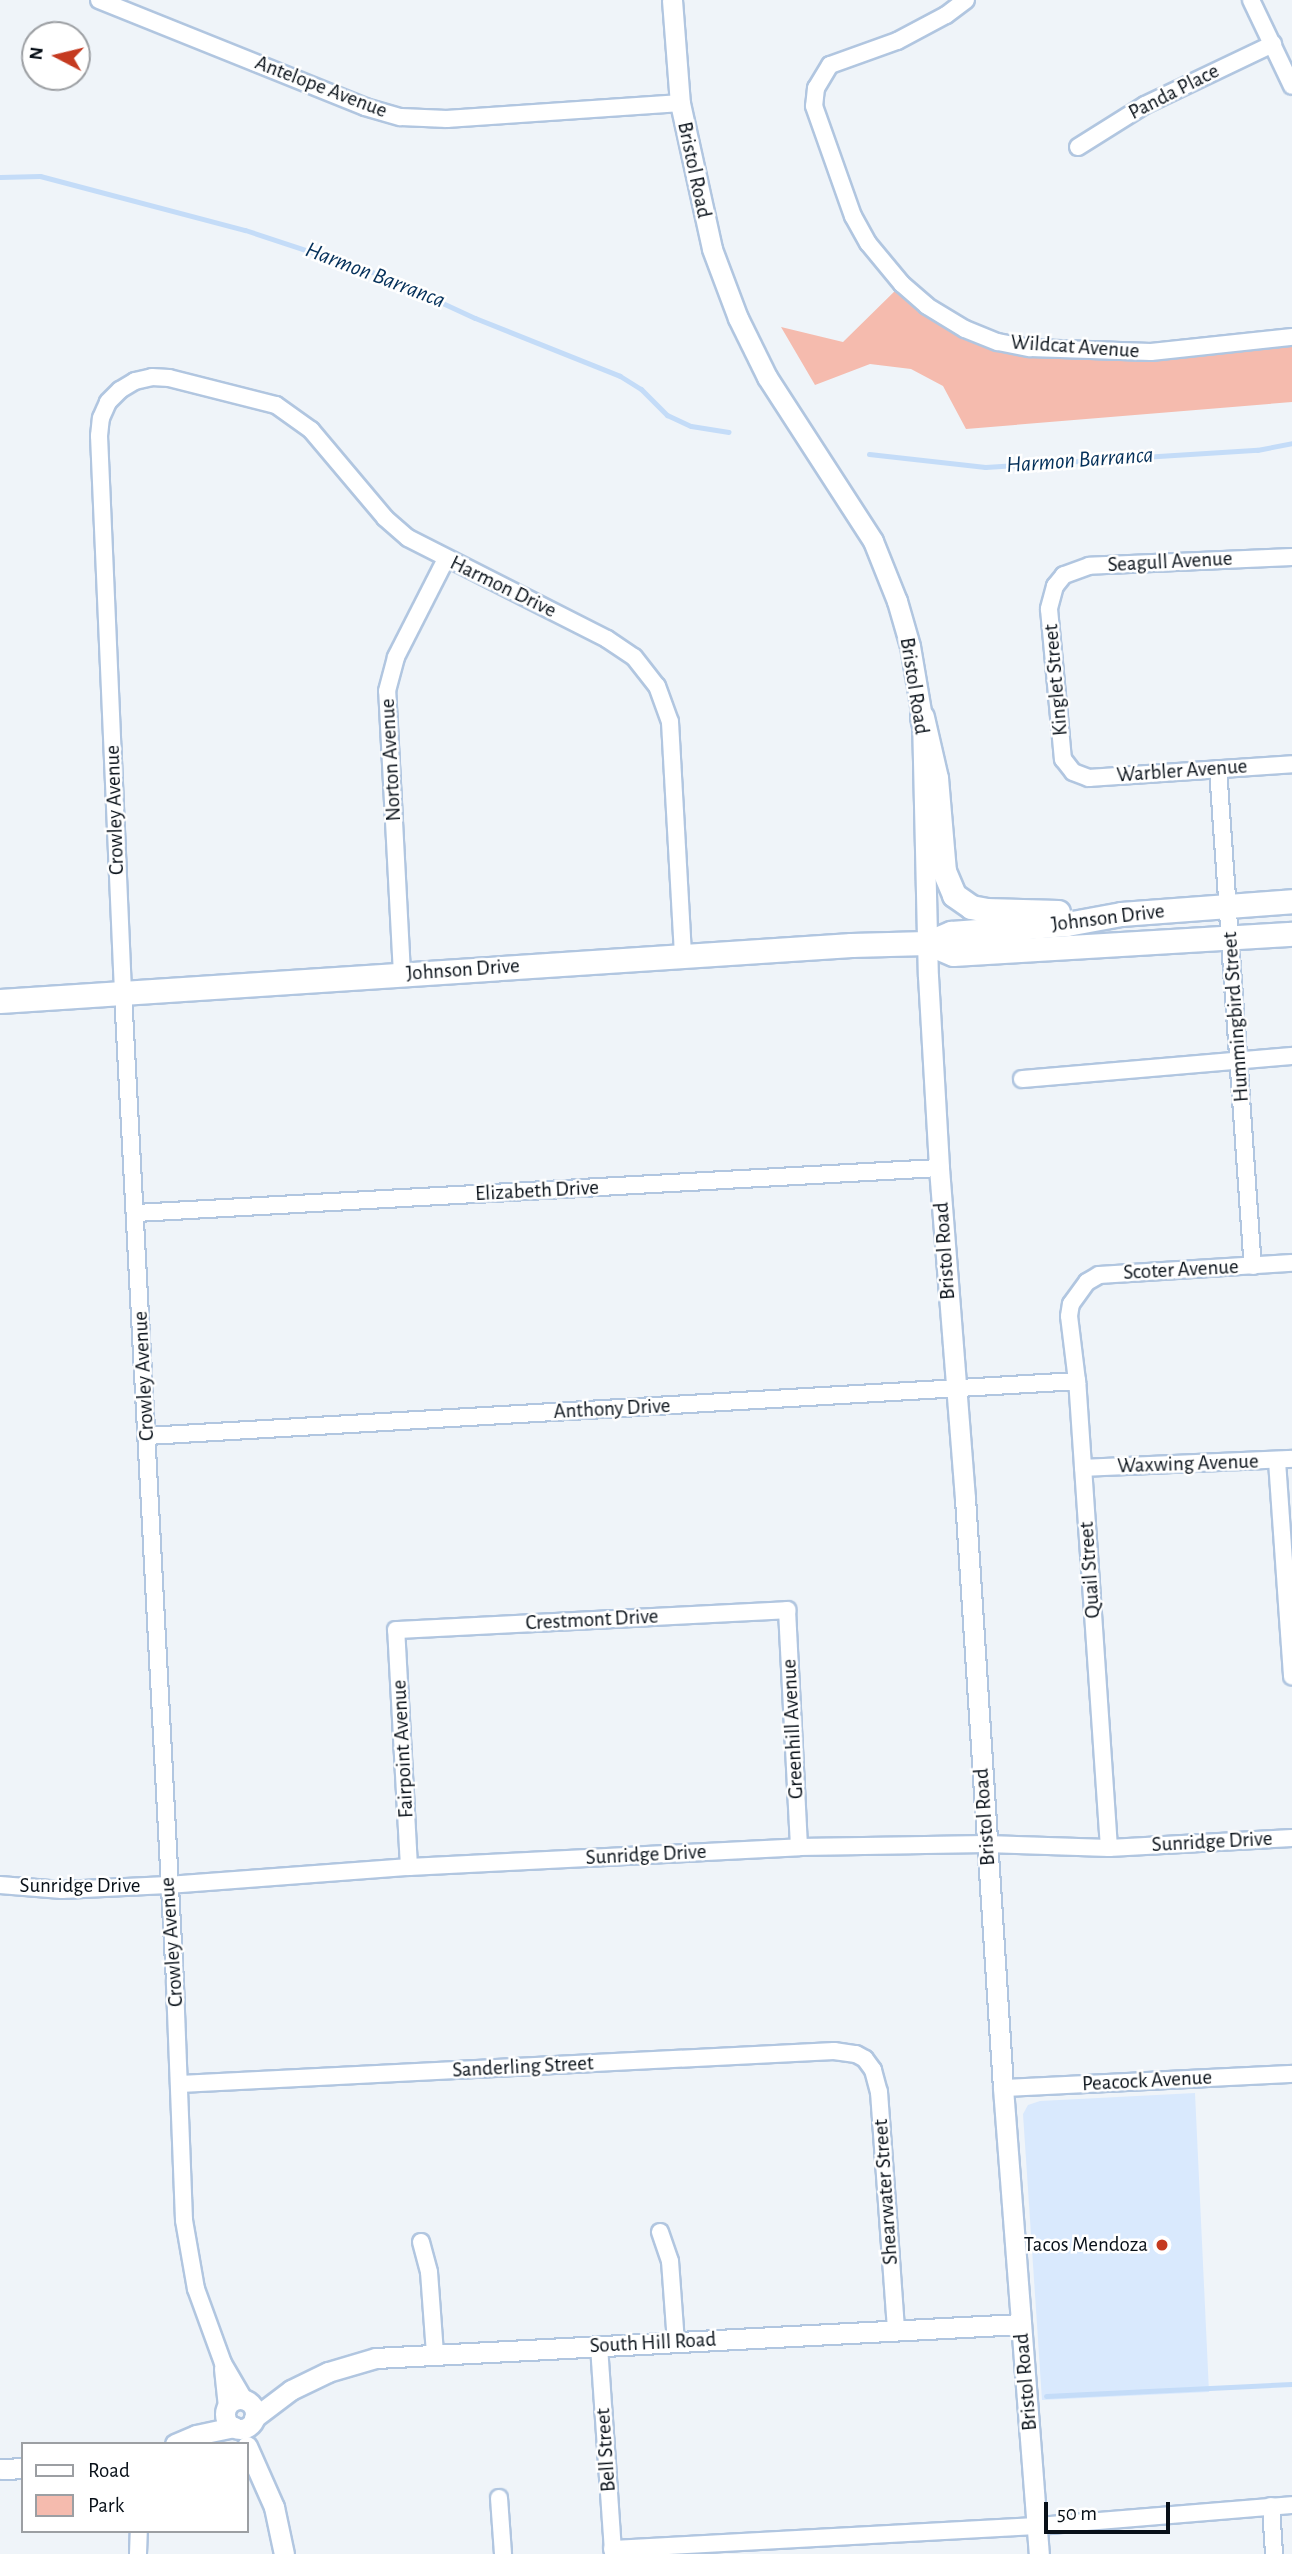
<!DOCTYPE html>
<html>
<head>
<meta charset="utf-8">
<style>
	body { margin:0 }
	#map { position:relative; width:1292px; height:2554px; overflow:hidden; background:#eff4f9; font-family:"Alegreya Sans",sans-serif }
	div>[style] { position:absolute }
	.built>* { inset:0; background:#d9e9fd }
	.green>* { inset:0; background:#f5bbae }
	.stream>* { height:5px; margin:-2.5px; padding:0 2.5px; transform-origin:2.5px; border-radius:2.5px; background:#c4dcf8 }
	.roads { filter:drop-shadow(2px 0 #b1c6e0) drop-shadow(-2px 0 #b1c6e0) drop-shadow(0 2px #b1c6e0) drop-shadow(0 -2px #b1c6e0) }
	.minor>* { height:16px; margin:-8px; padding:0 8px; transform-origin:8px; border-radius:8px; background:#fff }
	.tertiary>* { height:19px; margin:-9.5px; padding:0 9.5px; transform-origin:9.5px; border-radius:9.5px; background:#fff }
	.tertiary>.ring { margin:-9.5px; padding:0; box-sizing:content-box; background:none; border:19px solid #fff; border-radius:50% }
	.secondary>* { height:23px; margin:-11.5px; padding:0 11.5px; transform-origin:11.5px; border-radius:11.5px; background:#fff }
	.dots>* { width:19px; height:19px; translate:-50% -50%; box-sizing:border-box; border:4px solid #fff; border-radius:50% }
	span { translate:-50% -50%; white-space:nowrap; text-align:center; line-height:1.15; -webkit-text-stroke:5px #fff; paint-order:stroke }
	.street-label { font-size:21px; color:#081018 }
	.poi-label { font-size:21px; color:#081018 }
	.right { translate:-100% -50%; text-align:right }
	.water-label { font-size:23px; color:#04305a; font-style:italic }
	.legend { position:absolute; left:21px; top:2442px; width:228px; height:91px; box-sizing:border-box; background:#fff; border:2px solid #9c9fa3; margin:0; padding:9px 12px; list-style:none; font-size:21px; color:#081018 }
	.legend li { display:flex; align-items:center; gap:14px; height:35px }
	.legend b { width:35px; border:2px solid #9c9fa3 }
	.north { position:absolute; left:21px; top:21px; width:70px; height:70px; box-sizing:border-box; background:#fff; border:2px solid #9c9fa3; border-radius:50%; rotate:277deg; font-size:19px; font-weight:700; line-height:28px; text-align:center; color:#081018 }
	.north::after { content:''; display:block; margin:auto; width:24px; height:32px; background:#c53a20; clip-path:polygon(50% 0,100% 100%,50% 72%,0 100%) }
	.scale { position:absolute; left:1044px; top:2502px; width:126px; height:32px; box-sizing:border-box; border:4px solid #081018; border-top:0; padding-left:9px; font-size:21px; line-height:24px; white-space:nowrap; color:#081018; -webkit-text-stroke:5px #fff; paint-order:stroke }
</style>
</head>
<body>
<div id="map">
	<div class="built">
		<div style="clip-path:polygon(1195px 2093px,1209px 2392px,1042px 2400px,1023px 2114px,1028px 2105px,1040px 2101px)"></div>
	</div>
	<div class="green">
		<div style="clip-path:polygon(902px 284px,998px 342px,1126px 353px,1292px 337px,1292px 402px,966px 429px,943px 386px,911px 369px,870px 364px,815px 385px,781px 327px,843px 342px)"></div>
	</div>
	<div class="stream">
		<div style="left:0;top:177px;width:40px;rotate:-1.4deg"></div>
		<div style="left:40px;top:176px;width:212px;rotate:14.8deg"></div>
		<div style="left:245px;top:230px;width:146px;rotate:18.3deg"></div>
		<div style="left:384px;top:276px;width:100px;rotate:24.8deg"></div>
		<div style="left:475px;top:318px;width:156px;rotate:21.8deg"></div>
		<div style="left:620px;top:376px;width:25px;rotate:32deg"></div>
		<div style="left:641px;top:389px;width:37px;rotate:45deg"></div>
		<div style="left:667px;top:415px;width:26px;rotate:25deg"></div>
		<div style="left:691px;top:426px;width:38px;rotate:9deg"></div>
		<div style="left:869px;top:454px;width:117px;rotate:6.4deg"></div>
		<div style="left:985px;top:467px;width:273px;rotate:-3.6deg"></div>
		<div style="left:1257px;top:450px;width:36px;rotate:-11deg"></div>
		<div style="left:1046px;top:2396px;width:246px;rotate:-2.8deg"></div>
	</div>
	<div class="roads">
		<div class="minor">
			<div style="left:99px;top:0;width:287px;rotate:21.9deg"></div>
			<div style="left:365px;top:107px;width:37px;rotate:16deg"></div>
			<div style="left:401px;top:117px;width:46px;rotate:2.5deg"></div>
			<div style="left:447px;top:119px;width:234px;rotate:-3.9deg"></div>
			<div style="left:966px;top:0;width:25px;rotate:143deg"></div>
			<div style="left:946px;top:15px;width:55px;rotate:152deg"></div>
			<div style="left:897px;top:41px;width:71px;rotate:160.3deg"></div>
			<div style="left:830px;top:65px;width:27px;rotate:121deg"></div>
			<div style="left:816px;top:88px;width:18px;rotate:96deg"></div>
			<div style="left:814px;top:106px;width:117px;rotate:70.5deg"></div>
			<div style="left:853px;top:216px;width:31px;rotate:61deg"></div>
			<div style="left:868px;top:243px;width:53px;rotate:50.3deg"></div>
			<div style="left:902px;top:284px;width:33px;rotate:41deg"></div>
			<div style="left:927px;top:306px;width:44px;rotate:31.2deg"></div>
			<div style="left:965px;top:329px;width:35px;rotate:22deg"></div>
			<div style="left:998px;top:342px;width:33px;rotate:11deg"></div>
			<div style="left:1030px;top:348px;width:121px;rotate:1.9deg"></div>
			<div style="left:1151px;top:352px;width:142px;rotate:-6.1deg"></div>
			<div style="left:1251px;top:0;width:95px;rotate:64.5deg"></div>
			<div style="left:1078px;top:147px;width:79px;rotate:-32.1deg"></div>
			<div style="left:1145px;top:105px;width:142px;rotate:-25.5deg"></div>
			<div style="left:1292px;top:557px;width:203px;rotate:177.5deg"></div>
			<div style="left:1089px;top:566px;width:27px;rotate:160deg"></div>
			<div style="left:1064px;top:575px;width:14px;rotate:129deg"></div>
			<div style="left:1055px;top:586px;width:24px;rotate:105deg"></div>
			<div style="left:1049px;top:609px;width:151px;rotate:84.7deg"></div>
			<div style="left:1063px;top:759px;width:16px;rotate:52deg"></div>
			<div style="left:1073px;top:772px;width:17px;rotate:21deg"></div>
			<div style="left:1089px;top:778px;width:203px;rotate:-3.9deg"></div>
			<div style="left:1218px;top:769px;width:498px;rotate:86deg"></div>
			<div style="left:402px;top:974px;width:283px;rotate:-93deg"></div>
			<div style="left:387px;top:691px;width:35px;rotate:-75deg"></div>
			<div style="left:396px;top:657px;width:110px;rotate:-63deg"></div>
			<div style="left:1022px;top:1079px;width:271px;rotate:-4.9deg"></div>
			<div style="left:136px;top:1213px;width:804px;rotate:-3.21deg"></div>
			<div style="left:147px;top:1436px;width:932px;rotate:-3.38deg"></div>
			<div style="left:1277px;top:1461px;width:216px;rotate:86deg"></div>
			<div style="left:1083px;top:1468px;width:209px;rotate:-2.5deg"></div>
			<div style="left:1109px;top:1848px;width:468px;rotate:-93.9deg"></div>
			<div style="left:1077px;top:1381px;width:65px;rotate:-97deg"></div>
			<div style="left:1069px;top:1316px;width:12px;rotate:-81deg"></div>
			<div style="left:1071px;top:1304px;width:27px;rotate:-54deg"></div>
			<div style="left:1087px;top:1282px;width:14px;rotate:-30deg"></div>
			<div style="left:1099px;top:1275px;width:193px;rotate:-3.6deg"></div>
			<div style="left:409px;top:1867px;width:237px;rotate:-93.1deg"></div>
			<div style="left:396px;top:1630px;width:392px;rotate:-2.9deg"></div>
			<div style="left:787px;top:1610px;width:237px;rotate:87.1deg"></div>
			<div style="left:0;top:1885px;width:62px;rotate:4.6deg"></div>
			<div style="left:62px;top:1890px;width:106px;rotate:-2.7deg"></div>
			<div style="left:168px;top:1885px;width:242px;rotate:-4.3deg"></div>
			<div style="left:409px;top:1867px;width:391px;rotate:-2.9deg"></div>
			<div style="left:799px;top:1847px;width:187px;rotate:-0.9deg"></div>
			<div style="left:986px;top:1844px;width:123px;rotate:1.9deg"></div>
			<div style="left:1109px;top:1848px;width:183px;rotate:-3.1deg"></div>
			<div style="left:180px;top:2084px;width:655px;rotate:-2.89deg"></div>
			<div style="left:834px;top:2051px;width:22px;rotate:8deg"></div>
			<div style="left:856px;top:2054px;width:10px;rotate:29deg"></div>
			<div style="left:865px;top:2059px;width:14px;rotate:54deg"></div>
			<div style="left:873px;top:2070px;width:23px;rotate:75deg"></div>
			<div style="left:879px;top:2092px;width:238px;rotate:85.9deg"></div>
			<div style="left:1003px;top:2088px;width:289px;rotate:-2.8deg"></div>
			<div style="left:660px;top:2232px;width:31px;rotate:71deg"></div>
			<div style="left:670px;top:2261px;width:81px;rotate:85.8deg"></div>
			<div style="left:421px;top:2242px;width:31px;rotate:75deg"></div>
			<div style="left:429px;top:2272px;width:82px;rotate:85.8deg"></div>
			<div style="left:599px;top:2346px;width:208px;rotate:86.1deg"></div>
			<div style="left:223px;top:2369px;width:38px;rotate:84deg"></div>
			<div style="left:244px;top:2399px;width:42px;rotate:-120.3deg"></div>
			<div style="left:223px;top:2363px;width:79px;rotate:-110deg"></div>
			<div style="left:196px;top:2289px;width:70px;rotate:-99.9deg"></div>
			<div style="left:184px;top:2220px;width:238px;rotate:-92.2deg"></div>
			<div style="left:175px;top:1982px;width:991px;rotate:-93.01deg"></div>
			<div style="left:123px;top:992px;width:557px;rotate:-92.47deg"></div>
			<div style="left:99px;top:436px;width:18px;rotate:-84deg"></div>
			<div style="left:101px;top:418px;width:17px;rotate:-66deg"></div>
			<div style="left:108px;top:402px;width:17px;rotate:-45deg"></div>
			<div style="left:120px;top:390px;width:17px;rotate:-31deg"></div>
			<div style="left:135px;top:381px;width:17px;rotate:-13deg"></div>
			<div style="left:152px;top:377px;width:17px;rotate:3deg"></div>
			<div style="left:169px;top:378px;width:110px;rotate:14.2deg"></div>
			<div style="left:276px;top:405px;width:43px;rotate:35.5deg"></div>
			<div style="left:311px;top:430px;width:115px;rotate:49.9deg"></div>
			<div style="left:385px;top:518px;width:30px;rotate:41deg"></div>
			<div style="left:408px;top:538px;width:223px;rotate:26.9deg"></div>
			<div style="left:607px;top:639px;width:32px;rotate:34deg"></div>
			<div style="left:634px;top:657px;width:37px;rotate:52deg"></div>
			<div style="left:657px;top:686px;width:38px;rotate:70deg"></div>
			<div style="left:670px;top:722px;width:234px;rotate:86.8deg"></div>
			<div style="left:499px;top:2498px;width:56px;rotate:85.9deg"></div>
			<div style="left:1271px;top:2506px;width:48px;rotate:86.4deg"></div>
			<div style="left:612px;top:2549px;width:426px;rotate:-3.1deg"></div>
			<div style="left:1037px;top:2526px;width:256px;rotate:-4.7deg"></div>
			<div style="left:138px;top:2554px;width:23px;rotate:-88deg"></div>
		</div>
		<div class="tertiary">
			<div style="left:672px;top:0;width:103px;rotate:85.6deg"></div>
			<div style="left:680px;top:103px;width:149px;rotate:77.6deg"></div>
			<div style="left:712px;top:249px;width:74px;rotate:69.4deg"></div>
			<div style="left:738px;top:318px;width:66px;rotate:63.8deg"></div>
			<div style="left:767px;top:377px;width:195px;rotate:57.1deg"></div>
			<div style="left:873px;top:541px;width:65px;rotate:68.2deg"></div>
			<div style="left:897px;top:601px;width:47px;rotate:73.9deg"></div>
			<div style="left:910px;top:646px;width:72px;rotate:80.4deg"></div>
			<div style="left:922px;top:717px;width:259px;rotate:88.7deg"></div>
			<div style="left:928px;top:976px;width:192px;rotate:86.7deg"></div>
			<div style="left:939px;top:1168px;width:331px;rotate:85.5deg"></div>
			<div style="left:965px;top:1498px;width:591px;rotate:86.31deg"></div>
			<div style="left:1003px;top:2088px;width:467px;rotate:85.6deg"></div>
			<div class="ring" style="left:225px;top:2399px;width:11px;height:11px"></div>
			<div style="left:254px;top:2418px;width:46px;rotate:-37.1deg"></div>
			<div style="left:291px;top:2390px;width:41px;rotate:-25.9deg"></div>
			<div style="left:328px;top:2372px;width:50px;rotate:-16.3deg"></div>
			<div style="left:376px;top:2358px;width:646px;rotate:-3.02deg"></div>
			<div style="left:175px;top:2444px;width:23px;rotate:-23deg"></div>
			<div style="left:196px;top:2435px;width:39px;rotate:-12deg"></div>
			<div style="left:247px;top:2446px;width:67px;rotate:66.1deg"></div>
			<div style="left:274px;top:2507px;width:48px;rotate:78deg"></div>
			<div style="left:0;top:2469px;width:23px;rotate:-2deg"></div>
		</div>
		<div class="secondary">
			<div style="left:922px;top:717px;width:63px;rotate:77.1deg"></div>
			<div style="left:936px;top:778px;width:93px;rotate:85.1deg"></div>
			<div style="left:944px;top:871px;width:26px;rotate:67deg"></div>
			<div style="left:954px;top:895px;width:21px;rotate:35deg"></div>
			<div style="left:971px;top:907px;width:15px;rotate:11deg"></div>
			<div style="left:986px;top:910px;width:72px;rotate:1.6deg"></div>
			<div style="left:927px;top:943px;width:28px;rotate:23deg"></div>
			<div style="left:953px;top:954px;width:340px;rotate:-3.4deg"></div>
			<div style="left:0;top:1001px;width:853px;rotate:-3.76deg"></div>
			<div style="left:851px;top:945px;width:76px;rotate:-1.5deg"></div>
			<div style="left:927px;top:943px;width:26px;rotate:-23deg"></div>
			<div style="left:951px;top:933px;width:116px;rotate:-4.4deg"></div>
			<div style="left:1067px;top:924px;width:55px;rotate:-10.5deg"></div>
			<div style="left:1121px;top:914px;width:171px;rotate:-4.3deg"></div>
		</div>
	</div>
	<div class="dots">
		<div style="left:1162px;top:2245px;background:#c53a20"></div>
	</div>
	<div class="street-label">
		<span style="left:321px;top:87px;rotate:21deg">Antelope Avenue</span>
		<span style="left:1174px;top:92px;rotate:-27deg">Panda Place</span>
		<span style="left:694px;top:170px;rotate:78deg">Bristol Road</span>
		<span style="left:1075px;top:347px;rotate:4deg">Wildcat Avenue</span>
		<span style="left:1170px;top:562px;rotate:-3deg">Seagull Avenue</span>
		<span style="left:503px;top:587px;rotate:26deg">Harmon Drive</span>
		<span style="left:1056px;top:680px;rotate:-95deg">Kinglet Street</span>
		<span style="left:914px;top:686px;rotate:81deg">Bristol Road</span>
		<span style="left:391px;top:760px;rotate:-93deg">Norton Avenue</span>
		<span style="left:1182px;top:771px;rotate:-4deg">Warbler Avenue</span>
		<span style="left:115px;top:810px;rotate:-92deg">Crowley Avenue</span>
		<span style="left:1108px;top:918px;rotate:-7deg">Johnson Drive</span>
		<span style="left:463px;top:970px;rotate:-4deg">Johnson Drive</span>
		<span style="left:1236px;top:1017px;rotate:-94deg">Hummingbird Street</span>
		<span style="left:537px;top:1191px;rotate:-3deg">Elizabeth Drive</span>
		<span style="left:945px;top:1251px;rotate:-94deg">Bristol Road</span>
		<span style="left:1181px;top:1270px;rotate:-3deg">Scoter Avenue</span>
		<span style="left:144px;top:1376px;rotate:-93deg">Crowley Avenue</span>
		<span style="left:612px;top:1409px;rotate:-3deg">Anthony Drive</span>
		<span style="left:1188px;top:1464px;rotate:-2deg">Waxwing Avenue</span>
		<span style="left:1090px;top:1570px;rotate:-94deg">Quail Street</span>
		<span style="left:592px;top:1620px;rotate:-3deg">Crestmont Drive</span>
		<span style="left:793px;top:1729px;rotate:-93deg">Greenhill Avenue</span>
		<span style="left:403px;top:1749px;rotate:-93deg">Fairpoint Avenue</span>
		<span style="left:985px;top:1817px;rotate:-94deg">Bristol Road</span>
		<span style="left:1212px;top:1842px;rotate:-3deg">Sunridge Drive</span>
		<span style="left:646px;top:1855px;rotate:-3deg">Sunridge Drive</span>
		<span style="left:80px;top:1886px">Sunridge Drive</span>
		<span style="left:172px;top:1942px;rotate:-94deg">Crowley Avenue</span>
		<span style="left:523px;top:2067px;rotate:-3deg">Sanderling Street</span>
		<span style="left:1147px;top:2081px;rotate:-3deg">Peacock Avenue</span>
		<span style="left:886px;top:2192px;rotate:-94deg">Shearwater Street</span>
		<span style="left:653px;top:2343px;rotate:-3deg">South Hill Road</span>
		<span style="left:1026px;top:2382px;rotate:-95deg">Bristol Road</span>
		<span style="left:606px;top:2450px;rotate:-94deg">Bell Street</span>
	</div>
	<div class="poi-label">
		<span class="right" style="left:1148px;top:2245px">Tacos Mendoza</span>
	</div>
	<div class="water-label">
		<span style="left:375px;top:276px;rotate:21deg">Harmon Barranca</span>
		<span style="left:1080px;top:461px;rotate:-4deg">Harmon Barranca</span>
	</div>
	<ul class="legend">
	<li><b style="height:9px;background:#fff"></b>Road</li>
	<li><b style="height:19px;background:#f5bbae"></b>Park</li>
	</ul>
	<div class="north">N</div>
	<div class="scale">50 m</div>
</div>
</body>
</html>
